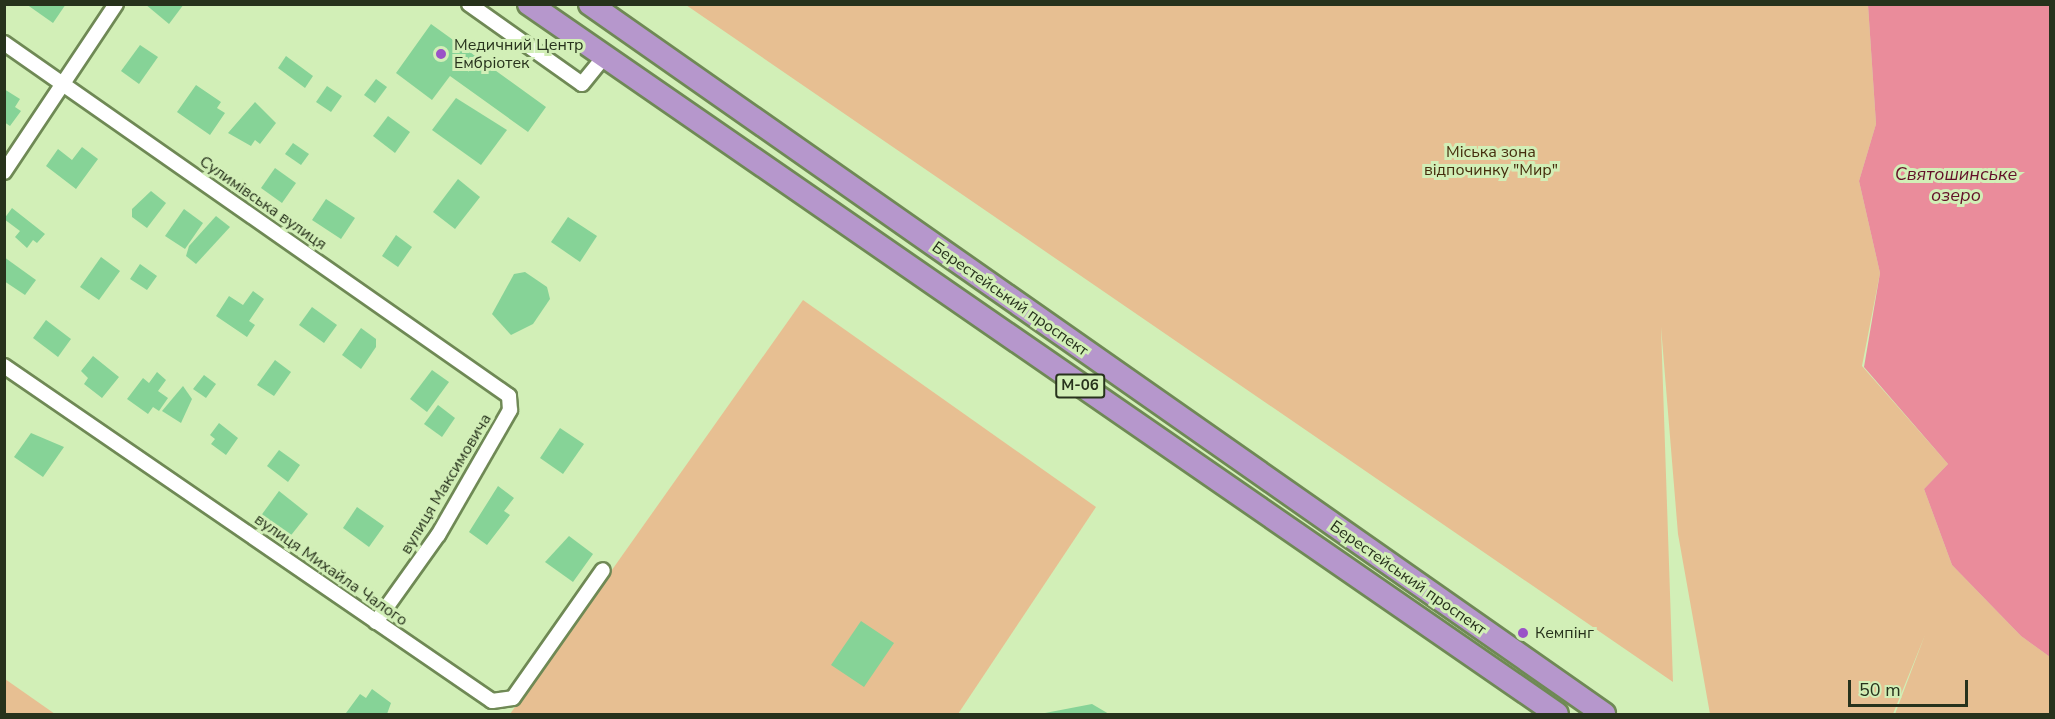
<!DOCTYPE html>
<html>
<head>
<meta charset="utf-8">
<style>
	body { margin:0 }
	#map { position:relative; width:2055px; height:719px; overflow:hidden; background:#d2efb7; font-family:"Nunito Sans",sans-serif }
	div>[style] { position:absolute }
	.green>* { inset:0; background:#e7bf92 }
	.water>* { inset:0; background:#ea8c9b }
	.building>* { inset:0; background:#86d397 }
	.roads { filter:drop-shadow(2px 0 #6f8955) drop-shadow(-2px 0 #6f8955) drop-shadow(0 2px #6f8955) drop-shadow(0 -2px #6f8955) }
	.minor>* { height:14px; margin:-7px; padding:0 7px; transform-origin:7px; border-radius:7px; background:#fff }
	.trunk>* { height:22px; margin:-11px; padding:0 11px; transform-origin:11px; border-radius:11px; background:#b697cc }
	.dots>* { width:16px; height:16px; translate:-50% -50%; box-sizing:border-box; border:3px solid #d2efb7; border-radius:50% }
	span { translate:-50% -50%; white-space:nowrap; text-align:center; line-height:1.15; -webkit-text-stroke:6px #d2efb7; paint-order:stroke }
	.shield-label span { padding:2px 4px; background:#d2efb7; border:2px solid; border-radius:4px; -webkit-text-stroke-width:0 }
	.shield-label { font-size:15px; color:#27321c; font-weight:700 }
	.poi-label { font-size:16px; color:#27321c }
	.left { translate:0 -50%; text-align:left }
	.park-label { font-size:16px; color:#452d0d }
	.street-label { font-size:16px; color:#27321c }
	.water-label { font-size:18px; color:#631028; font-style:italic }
	.frame { position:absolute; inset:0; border:6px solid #27321c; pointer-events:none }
	.scale { position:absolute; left:1848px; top:680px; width:120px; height:27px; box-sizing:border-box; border:3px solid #27321c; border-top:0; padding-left:8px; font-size:18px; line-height:21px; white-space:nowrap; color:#27321c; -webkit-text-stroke:4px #d2efb7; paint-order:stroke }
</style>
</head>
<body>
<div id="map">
	<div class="green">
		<div style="clip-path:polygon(686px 5px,1868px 5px,1876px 124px,1859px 181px,1880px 273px,1862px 366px,1948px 464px,1924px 489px,1952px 565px,2021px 636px,2050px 657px,2050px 714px,1895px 714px,1925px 635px,1893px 714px,1710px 714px,1678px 534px,1661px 327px,1673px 682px)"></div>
		<div style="clip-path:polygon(803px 300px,1096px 507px,958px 714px,510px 714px)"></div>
		<div style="clip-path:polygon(4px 679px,5px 679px,55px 714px,5px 714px)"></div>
	</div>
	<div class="water">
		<div style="clip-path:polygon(1868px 5px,2050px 5px,2050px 657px,2021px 636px,1952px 565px,1924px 489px,1948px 464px,1864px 367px,1880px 273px,1859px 181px,1876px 124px)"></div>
	</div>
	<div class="building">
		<div style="clip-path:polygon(26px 4px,66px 4px,53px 23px)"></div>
		<div style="clip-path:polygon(145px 4px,184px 4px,169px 24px)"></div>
		<div style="clip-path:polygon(431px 24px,546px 107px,528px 132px,450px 76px,432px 100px,396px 73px)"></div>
		<div style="clip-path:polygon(140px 45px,158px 57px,139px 84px,121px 71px)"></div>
		<div style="clip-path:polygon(286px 56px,313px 76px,305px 88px,278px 68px)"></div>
		<div style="clip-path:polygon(376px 79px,387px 87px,375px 103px,364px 95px)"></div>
		<div style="clip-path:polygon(196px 85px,221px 102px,217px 108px,225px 113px,210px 135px,177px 112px)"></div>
		<div style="clip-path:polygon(327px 86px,342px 96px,331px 112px,316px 102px)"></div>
		<div style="clip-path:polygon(4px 89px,20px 99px,15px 107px,21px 111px,10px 126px,4px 122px)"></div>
		<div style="clip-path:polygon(456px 98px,507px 130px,481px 165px,432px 130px)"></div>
		<div style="clip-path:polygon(255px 102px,276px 123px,260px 144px,255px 140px,251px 146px,228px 133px)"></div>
		<div style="clip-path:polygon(388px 116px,410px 132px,395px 153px,373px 136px)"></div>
		<div style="clip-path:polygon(293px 143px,309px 154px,301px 165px,285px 154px)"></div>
		<div style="clip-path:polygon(82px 147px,98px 159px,76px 189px,46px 166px,58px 149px,72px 160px)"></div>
		<div style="clip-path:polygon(275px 168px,296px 183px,282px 203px,261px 188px)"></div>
		<div style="clip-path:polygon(458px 179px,480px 197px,455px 229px,433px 212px)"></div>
		<div style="clip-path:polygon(151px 191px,166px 203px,147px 228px,132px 217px,132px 209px)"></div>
		<div style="clip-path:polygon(326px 199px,355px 218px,341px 239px,312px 220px)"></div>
		<div style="clip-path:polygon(12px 208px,45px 234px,37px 243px,33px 240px,27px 248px,15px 237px,20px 231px,4px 219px)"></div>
		<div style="clip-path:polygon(184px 209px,203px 223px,185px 249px,165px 236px)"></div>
		<div style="clip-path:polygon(216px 216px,230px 227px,196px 264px,186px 256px,189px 246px)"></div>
		<div style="clip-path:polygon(568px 217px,597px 236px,580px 262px,551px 242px)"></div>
		<div style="clip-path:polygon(396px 235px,412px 247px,398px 267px,382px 256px)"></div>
		<div style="clip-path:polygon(4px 257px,36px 280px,25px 295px,4px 281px)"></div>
		<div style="clip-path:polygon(101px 257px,120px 271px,99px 300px,80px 287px)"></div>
		<div style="clip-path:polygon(140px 264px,157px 276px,147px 290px,130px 279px)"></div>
		<div style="clip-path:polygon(525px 272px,547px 287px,550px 299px,533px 324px,511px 335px,492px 314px,514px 274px)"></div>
		<div style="clip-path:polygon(253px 291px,264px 299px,249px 321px,255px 325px,247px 337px,216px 316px,229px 296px,243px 305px)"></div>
		<div style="clip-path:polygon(312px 307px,337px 325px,324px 343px,299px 325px)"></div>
		<div style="clip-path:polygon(46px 320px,71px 339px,58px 357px,33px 338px)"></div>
		<div style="clip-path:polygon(361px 328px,376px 339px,376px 347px,361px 369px,342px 355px)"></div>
		<div style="clip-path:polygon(93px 356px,119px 377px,102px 398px,84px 384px,88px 378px,81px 371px)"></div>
		<div style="clip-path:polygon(275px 360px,291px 372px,274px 396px,257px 385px)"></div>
		<div style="clip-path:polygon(432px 370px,449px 382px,427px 412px,410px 399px)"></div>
		<div style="clip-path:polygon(157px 372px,166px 380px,158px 391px,168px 398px,159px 411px,153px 407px,148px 414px,127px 399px,143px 378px,149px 383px)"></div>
		<div style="clip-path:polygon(204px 375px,216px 384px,206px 398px,193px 389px)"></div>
		<div style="clip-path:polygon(183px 386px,192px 399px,181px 423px,162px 411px)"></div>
		<div style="clip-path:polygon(438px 405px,455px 418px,442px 437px,424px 424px)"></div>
		<div style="clip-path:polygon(219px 423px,238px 438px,226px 455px,211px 444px,215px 439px,210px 435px)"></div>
		<div style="clip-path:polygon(560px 428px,584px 444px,563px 474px,540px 458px)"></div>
		<div style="clip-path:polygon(31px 433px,64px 447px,43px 477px,14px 457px)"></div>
		<div style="clip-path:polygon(279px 450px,300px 465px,288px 482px,267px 466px)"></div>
		<div style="clip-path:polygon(498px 486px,514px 498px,504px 511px,510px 515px,487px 545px,469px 532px)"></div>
		<div style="clip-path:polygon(279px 491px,308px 514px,288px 539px,260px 517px)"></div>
		<div style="clip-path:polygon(357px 507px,384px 526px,369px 547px,343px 528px)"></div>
		<div style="clip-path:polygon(569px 536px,593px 554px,573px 582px,545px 562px)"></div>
		<div style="clip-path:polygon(861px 621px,894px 643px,864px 687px,831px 665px)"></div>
		<div style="clip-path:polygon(372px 689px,391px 703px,387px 714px,346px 713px,360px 694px,366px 698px)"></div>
		<div style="clip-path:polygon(1092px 704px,1109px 714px,1045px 714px,1045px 713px)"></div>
	</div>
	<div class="roads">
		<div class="minor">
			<div style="left:469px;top:4px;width:138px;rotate:35.3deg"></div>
			<div style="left:582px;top:84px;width:35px;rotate:-51deg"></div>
			<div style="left:4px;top:43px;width:616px;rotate:34.95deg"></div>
			<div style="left:509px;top:396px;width:14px;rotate:86deg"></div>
			<div style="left:510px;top:410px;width:144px;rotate:119.9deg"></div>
			<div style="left:438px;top:535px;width:107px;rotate:125.5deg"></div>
			<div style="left:4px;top:172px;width:202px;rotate:-56.3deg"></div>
			<div style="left:4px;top:366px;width:592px;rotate:34.47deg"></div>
			<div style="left:492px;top:701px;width:21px;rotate:-8deg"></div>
			<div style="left:513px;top:698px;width:156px;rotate:-54.9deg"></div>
		</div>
		<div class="trunk">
			<div style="left:529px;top:4px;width:1249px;rotate:34.63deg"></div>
			<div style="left:590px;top:4px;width:1238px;rotate:35deg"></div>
		</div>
	</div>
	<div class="dots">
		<div style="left:441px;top:54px;background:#9a53c7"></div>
		<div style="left:1523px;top:633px;background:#9a53c7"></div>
	</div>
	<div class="shield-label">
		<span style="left:1080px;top:386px">М-06</span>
	</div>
	<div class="poi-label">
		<span class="left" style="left:454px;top:54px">Медичний Центр<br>Ембріотек</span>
		<span class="left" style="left:1535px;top:633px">Кемпінг</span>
	</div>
	<div class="park-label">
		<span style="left:1491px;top:161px">Міська зона<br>відпочинку "Мир"</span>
	</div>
	<div class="street-label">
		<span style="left:263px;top:203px;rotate:35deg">Сулимівська вулиця</span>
		<span style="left:1010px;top:299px;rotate:35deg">Берестейський проспект</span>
		<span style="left:446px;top:484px;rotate:-59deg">вулиця Максимовича</span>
		<span style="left:331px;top:570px;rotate:35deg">вулиця Михайла Чалого</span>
		<span style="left:1408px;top:578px;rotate:35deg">Берестейський проспект</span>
	</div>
	<div class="water-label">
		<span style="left:1956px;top:185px">Святошинське<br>озеро</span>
	</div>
	<div class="frame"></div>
	<div class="scale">50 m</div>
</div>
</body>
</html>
